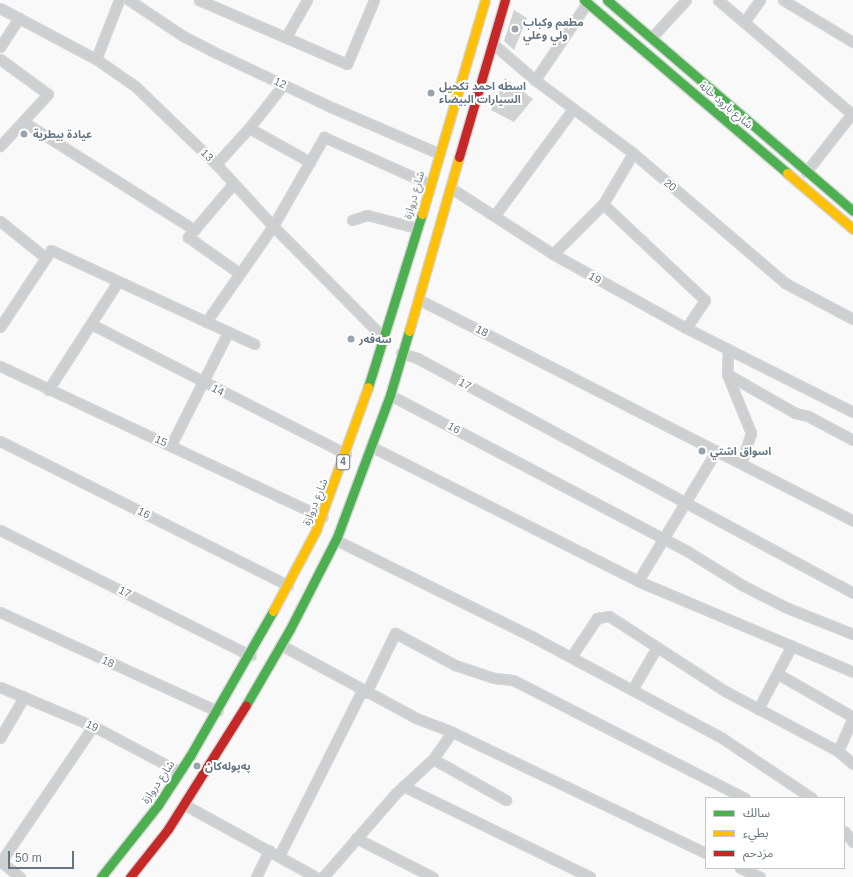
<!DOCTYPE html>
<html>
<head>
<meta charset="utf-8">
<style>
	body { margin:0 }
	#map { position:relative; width:853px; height:877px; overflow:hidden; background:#f9f9f9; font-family:Arial,"Noto Sans Arabic",sans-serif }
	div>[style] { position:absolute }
	.building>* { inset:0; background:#d0d2d3 }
	.roads { filter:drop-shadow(1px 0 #d5d6d7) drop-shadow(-1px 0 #d5d6d7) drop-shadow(0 1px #d5d6d7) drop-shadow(0 -1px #d5d6d7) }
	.street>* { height:9px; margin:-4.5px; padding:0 4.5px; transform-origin:4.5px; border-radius:4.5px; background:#cecfd0 }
	.fast>* { height:9px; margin:-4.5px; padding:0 4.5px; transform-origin:4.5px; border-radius:4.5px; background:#4caf50 }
	.slow>* { height:9px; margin:-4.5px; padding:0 4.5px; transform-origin:4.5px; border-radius:4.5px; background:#ffc107 }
	.jam>* { height:9px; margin:-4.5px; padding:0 4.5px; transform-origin:4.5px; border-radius:4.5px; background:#c62828 }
	.dots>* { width:11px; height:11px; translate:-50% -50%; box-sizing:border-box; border:2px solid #fff; border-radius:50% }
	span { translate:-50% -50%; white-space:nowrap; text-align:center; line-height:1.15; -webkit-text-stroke:4px #fff; paint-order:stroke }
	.shield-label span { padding:1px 3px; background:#fff; border:1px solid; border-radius:3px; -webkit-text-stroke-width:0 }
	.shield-label { font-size:10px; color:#657683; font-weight:700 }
	.poi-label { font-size:11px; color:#657683; font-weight:700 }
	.left { translate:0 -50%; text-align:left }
	.street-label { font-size:11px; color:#657683 }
	.legend { position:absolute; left:705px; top:797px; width:140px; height:72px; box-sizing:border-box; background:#fff; border:1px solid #c1c8cd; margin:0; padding:5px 7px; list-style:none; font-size:12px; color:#657683 }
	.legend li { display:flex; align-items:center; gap:8px; height:20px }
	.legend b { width:20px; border:1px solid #c1c8cd }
	.scale { position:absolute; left:8px; top:851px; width:66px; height:18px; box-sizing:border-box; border:2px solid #657683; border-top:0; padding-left:5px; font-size:12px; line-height:14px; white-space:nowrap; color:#657683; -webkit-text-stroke:3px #fff; paint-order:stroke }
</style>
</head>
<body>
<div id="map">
	<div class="building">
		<div style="clip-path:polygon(514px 10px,527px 18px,514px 50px,504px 41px)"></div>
		<div style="clip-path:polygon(505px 78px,533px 99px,514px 122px,491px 110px)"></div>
	</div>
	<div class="roads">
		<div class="street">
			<div style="left:129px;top:0;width:65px;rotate:33.7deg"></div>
			<div style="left:183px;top:36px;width:33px;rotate:27deg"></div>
			<div style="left:212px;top:51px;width:132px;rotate:25.2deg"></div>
			<div style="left:331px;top:107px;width:116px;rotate:23.3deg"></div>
			<div style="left:199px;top:0;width:161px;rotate:23.4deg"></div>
			<div style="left:347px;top:64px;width:69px;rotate:-67.1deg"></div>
			<div style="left:718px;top:0;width:177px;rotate:40.4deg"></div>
			<div style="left:783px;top:0;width:82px;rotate:31deg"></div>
			<div style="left:0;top:8px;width:109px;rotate:28deg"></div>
			<div style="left:96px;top:59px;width:47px;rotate:34.7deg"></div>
			<div style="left:135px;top:86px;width:112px;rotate:43.9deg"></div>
			<div style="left:216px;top:164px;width:84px;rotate:47.4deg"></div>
			<div style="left:273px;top:226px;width:159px;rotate:45.3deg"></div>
			<div style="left:744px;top:22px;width:27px;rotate:-54deg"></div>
			<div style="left:286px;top:37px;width:43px;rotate:-60.4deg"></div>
			<div style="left:652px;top:37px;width:50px;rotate:-47.4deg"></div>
			<div style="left:492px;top:43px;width:57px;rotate:40.7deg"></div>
			<div style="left:535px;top:80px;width:122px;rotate:36.7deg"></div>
			<div style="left:633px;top:153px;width:200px;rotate:40.5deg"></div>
			<div style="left:785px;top:283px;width:77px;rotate:27.9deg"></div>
			<div style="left:0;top:47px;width:35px;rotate:-57deg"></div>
			<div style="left:0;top:59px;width:59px;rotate:36.1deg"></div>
			<div style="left:48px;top:94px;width:71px;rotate:132.7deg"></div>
			<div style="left:96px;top:59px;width:63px;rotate:-68.7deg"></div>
			<div style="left:535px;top:80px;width:93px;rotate:-56deg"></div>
			<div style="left:24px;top:122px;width:202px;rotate:32.3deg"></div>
			<div style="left:249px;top:128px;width:70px;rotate:29.1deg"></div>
			<div style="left:216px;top:164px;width:49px;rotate:-47.5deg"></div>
			<div style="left:249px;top:128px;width:55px;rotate:-51.7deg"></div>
			<div style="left:806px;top:172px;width:76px;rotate:-51.9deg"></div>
			<div style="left:233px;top:184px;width:70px;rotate:130.3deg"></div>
			<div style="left:188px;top:237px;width:62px;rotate:35.2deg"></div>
			<div style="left:451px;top:188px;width:121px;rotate:32.9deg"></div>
			<div style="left:553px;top:254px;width:152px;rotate:29.1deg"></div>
			<div style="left:686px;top:328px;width:187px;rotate:26.7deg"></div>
			<div style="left:603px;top:204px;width:140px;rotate:43.3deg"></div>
			<div style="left:705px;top:300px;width:34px;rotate:124deg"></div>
			<div style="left:495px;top:215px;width:132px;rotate:-53.7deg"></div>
			<div style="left:352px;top:220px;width:16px;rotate:-18deg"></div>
			<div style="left:367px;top:215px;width:52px;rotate:14.6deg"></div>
			<div style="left:0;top:221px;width:59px;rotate:38.8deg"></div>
			<div style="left:553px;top:254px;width:71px;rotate:-45deg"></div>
			<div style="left:603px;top:204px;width:59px;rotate:-59.5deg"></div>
			<div style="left:418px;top:299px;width:488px;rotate:27deg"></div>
			<div style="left:206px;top:322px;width:117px;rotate:-55.1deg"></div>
			<div style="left:273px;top:226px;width:103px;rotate:-60.2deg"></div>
			<div style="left:324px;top:137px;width:115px;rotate:24.1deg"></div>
			<div style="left:91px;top:324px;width:286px;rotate:27deg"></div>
			<div style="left:0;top:327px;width:92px;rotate:-56.5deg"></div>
			<div style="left:51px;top:250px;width:224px;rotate:24.8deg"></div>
			<div style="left:728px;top:349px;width:25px;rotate:92deg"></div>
			<div style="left:727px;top:374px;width:64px;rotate:67.9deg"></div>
			<div style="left:751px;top:433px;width:32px;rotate:108deg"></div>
			<div style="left:401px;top:353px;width:17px;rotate:17deg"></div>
			<div style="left:417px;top:358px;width:495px;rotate:28.3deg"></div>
			<div style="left:0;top:366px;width:356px;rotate:25.1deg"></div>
			<div style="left:727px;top:374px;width:78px;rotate:29.8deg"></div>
			<div style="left:795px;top:413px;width:13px;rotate:13deg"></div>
			<div style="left:808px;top:416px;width:51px;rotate:28.1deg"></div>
			<div style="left:48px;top:390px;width:127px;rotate:-57.2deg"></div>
			<div style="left:390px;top:395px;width:335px;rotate:27.7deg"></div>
			<div style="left:687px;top:551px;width:65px;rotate:31.7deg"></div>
			<div style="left:742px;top:585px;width:48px;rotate:27.1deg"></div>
			<div style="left:785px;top:607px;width:73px;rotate:21.7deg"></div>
			<div style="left:0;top:441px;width:322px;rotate:26.6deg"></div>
			<div style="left:171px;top:445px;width:127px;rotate:-63.2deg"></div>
			<div style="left:372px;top:447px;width:298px;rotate:26.7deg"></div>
			<div style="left:638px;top:581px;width:233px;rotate:22.9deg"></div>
			<div style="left:0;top:530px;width:280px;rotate:26.6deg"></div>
			<div style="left:336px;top:540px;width:220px;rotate:26.2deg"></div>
			<div style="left:533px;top:637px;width:214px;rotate:28.1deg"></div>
			<div style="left:722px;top:738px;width:108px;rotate:33.7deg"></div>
			<div style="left:638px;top:581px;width:152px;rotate:-59deg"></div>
			<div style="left:0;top:612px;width:239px;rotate:24.5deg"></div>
			<div style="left:281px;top:645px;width:153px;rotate:28.4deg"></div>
			<div style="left:416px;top:718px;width:39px;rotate:21deg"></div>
			<div style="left:452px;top:732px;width:281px;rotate:25.5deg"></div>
			<div style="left:571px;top:657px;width:47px;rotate:-56.3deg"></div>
			<div style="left:597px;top:618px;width:12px;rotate:-9deg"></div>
			<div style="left:609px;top:616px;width:138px;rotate:32.9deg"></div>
			<div style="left:725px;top:691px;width:128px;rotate:28deg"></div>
			<div style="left:838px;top:751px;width:20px;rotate:41deg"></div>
			<div style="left:778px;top:674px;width:86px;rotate:29.8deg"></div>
			<div style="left:0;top:687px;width:101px;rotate:22.8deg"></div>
			<div style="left:93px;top:726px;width:98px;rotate:27.9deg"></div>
			<div style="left:632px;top:690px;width:50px;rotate:-59.8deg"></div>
			<div style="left:366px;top:693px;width:67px;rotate:-64.2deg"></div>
			<div style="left:395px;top:633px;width:68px;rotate:28.1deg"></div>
			<div style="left:455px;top:665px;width:41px;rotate:18.4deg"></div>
			<div style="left:494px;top:678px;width:19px;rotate:6deg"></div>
			<div style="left:513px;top:680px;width:260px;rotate:27deg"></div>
			<div style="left:758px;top:709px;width:72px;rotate:-62deg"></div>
			<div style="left:0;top:738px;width:48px;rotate:-59.7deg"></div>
			<div style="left:838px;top:751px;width:36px;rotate:-66deg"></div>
			<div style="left:433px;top:759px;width:84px;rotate:29.3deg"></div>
			<div style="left:403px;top:786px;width:208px;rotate:25.9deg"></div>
			<div style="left:185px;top:805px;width:149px;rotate:28.8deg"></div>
			<div style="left:844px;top:831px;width:14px;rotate:51deg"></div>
			<div style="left:356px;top:838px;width:86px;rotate:26.9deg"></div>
			<div style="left:279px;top:856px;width:186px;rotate:-63.4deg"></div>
			<div style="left:0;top:861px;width:26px;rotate:39deg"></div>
			<div style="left:0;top:863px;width:166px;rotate:-55.8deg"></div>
			<div style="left:740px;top:868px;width:22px;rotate:24deg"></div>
			<div style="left:256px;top:877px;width:30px;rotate:-64deg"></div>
			<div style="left:323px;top:877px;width:111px;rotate:-49deg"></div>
			<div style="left:396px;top:793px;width:50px;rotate:-42.6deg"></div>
			<div style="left:433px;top:759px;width:33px;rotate:-55deg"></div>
		</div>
		<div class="fast">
			<div style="left:584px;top:0;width:267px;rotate:40.4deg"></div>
			<div style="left:607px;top:0;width:324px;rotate:40.6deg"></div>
			<div style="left:368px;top:387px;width:181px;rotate:-72.7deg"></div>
			<div style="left:246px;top:705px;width:88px;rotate:-59.9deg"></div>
			<div style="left:290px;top:629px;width:103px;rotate:-62.9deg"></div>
			<div style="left:337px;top:537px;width:152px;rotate:-69.5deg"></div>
			<div style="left:390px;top:395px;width:67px;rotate:-73.5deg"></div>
			<div style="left:101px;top:877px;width:92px;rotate:-51.6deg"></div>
			<div style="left:158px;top:805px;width:59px;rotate:-56.9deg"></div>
			<div style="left:190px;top:756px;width:167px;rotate:-60.2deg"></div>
		</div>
		<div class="slow">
			<div style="left:787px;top:173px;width:87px;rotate:40.3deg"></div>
			<div style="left:422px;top:214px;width:223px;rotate:-73.6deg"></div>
			<div style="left:409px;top:331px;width:181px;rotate:-74deg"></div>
			<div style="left:273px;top:611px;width:92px;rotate:-62deg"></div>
			<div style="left:316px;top:530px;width:152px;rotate:-70deg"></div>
		</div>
		<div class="jam">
			<div style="left:459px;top:157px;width:164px;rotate:-73.7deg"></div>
			<div style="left:130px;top:877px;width:61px;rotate:-51.6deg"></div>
			<div style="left:168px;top:829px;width:146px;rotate:-57.8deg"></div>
		</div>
	</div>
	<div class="dots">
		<div style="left:515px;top:29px;background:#99a4ac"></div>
		<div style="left:431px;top:93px;background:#99a4ac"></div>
		<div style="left:24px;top:134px;background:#99a4ac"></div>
		<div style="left:351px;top:339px;background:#99a4ac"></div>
		<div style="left:702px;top:451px;background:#99a4ac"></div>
		<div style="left:197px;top:766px;background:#99a4ac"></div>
	</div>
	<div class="shield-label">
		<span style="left:343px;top:462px">4</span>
	</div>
	<div class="poi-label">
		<span class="left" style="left:523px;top:29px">مطعم وكباب<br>ولي وعلي</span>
		<span class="left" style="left:439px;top:93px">اسطه احمد تكحيل<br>السيارات البيضاء</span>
		<span class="left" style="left:33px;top:134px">عيادة بيطرية</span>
		<span class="left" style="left:359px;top:339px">سەفەر</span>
		<span class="left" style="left:710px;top:451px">اسواق اشتي</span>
		<span class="left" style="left:205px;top:766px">پەپولەکان</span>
	</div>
	<div class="street-label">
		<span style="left:280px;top:83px;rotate:25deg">12</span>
		<span style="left:726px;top:105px;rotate:40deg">شارع بارود خانة</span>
		<span style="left:207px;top:155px;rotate:44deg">13</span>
		<span style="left:670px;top:185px;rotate:40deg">20</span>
		<span style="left:414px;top:195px;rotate:-74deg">شارع دروازة</span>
		<span style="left:595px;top:278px;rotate:29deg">19</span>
		<span style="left:482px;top:331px;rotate:27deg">18</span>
		<span style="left:465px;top:384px;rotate:29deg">17</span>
		<span style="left:218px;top:390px;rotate:27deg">14</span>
		<span style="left:454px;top:428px;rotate:28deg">16</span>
		<span style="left:161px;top:441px;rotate:24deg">15</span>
		<span style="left:315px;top:502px;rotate:-68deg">شارع دروازة</span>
		<span style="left:144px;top:513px;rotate:27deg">16</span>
		<span style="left:125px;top:592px;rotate:27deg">17</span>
		<span style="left:108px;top:662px;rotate:25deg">18</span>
		<span style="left:92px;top:726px;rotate:25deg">19</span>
		<span style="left:158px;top:782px;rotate:-56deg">شارع دروازة</span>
	</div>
	<ul class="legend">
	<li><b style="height:5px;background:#4caf50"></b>سالك</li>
	<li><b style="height:5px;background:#ffc107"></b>بطيء</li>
	<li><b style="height:5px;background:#c62828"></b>مزدحم</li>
	</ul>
	<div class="scale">50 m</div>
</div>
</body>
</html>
